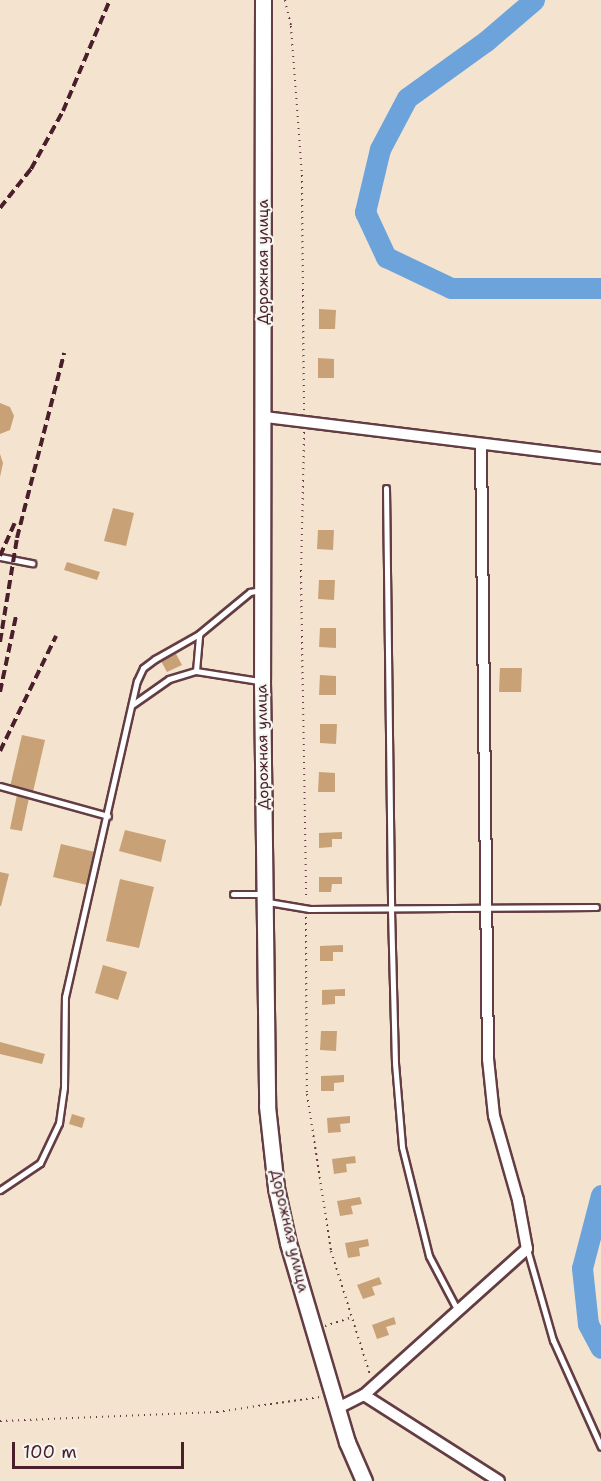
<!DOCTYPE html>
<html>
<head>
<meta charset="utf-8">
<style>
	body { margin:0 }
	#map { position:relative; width:601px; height:1481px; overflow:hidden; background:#f4e4cf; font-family:"Shantell Sans",sans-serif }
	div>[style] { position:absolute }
	.river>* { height:21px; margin:-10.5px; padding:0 10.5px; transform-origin:10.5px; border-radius:10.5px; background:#6ca3da }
	.building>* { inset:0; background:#c9a177 }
	.path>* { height:2px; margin-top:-1px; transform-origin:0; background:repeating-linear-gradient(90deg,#643d44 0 1.5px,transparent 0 6px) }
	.roads { filter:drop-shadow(2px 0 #643d44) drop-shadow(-2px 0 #643d44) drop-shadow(0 2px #643d44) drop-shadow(0 -2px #643d44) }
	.lane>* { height:5px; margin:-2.5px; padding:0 2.5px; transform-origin:2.5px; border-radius:2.5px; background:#fff }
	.street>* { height:10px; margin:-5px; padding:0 5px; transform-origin:5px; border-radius:5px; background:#fff }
	.secondary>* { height:15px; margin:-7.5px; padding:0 7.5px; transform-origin:7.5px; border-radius:7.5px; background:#fff }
	.rail>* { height:4px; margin-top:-2px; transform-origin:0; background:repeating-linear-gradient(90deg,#4a1f2b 0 9px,transparent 0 13.5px) }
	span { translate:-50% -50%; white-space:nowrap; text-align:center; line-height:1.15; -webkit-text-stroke:4.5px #f6f6f2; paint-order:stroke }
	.street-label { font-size:15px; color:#4a1f2b }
	.scale { position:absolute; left:12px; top:1442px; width:172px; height:27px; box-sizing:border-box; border:3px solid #4a1f2b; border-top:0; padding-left:8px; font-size:18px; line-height:21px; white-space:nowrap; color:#4a1f2b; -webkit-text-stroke:4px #f6f6f2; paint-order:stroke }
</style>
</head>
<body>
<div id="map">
	<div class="river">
		<div style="left:534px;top:0;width:63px;rotate:139.5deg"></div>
		<div style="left:486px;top:41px;width:97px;rotate:144.2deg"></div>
		<div style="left:407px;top:98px;width:58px;rotate:117.9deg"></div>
		<div style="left:380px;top:149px;width:65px;rotate:103.4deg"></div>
		<div style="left:365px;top:212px;width:50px;rotate:65deg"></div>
		<div style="left:386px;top:257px;width:72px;rotate:25.5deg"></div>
		<div style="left:451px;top:288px;width:150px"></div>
		<div style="left:601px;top:1195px;width:75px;rotate:104.6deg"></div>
		<div style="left:582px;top:1268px;width:56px;rotate:83.9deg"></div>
		<div style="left:588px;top:1324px;width:27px;rotate:62deg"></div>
	</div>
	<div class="building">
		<div style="clip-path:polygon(319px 309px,336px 310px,335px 329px,319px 329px)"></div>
		<div style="clip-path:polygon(318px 358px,334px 359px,334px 378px,318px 378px)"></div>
		<div style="clip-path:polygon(0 403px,10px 407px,14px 416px,10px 430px,0 434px)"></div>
		<div style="clip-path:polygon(0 454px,3px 463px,0 477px)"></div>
		<div style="clip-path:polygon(113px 508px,134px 513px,126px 546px,104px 541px)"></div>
		<div style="clip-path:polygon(318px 530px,334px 530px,333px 550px,317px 549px)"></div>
		<div style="clip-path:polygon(67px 562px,100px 572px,97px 580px,64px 570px)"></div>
		<div style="clip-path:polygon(319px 580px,335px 580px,334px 600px,318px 599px)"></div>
		<div style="clip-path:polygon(320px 628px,336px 628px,336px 648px,319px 647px)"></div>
		<div style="clip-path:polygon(176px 654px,182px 665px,167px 672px,161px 661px)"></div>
		<div style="clip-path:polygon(500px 668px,522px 668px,521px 692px,499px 692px)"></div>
		<div style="clip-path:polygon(320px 675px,336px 676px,336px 695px,319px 695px)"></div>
		<div style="clip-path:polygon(320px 724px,337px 724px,336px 744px,320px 743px)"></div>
		<div style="clip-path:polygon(22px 735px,45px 740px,33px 792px,10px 787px)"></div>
		<div style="clip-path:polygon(319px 772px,335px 773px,335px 792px,318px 792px)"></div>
		<div style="clip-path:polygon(17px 795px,29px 798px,22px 831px,10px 829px)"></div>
		<div style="clip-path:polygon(125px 830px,166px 840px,161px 862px,119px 851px)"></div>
		<div style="clip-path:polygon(342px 832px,342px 839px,332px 839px,332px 847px,319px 848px,319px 833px)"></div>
		<div style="clip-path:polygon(61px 844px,95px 852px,87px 885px,53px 877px)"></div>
		<div style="clip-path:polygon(0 872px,9px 874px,1px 906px,0 906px)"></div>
		<div style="clip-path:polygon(319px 877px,342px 877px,342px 884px,332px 884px,331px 892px,319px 892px)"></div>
		<div style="clip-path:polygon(120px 879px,154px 887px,139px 948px,106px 941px)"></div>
		<div style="clip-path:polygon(343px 945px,343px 952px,333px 952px,333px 961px,320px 961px,320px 946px)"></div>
		<div style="clip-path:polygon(103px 965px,127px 972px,118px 1000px,95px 993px)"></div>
		<div style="clip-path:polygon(345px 989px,345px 996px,335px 996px,335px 1004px,322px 1005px,322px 990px)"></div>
		<div style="clip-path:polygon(321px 1031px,337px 1031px,336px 1051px,320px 1050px)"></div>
		<div style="clip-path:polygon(0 1042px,45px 1054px,42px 1064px,0 1054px)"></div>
		<div style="clip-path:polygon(344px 1075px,344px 1082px,334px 1083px,334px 1091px,321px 1091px,321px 1076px)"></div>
		<div style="clip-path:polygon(72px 1114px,85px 1118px,82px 1128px,69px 1124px)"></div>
		<div style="clip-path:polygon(350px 1116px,350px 1123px,340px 1124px,341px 1132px,328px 1133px,327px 1118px)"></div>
		<div style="clip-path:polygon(355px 1156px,356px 1163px,346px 1164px,347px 1172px,334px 1174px,332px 1159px)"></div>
		<div style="clip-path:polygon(360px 1197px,362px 1204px,351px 1206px,353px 1214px,340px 1216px,337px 1201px)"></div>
		<div style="clip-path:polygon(368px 1239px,369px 1246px,359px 1248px,360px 1256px,348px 1258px,345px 1243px)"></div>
		<div style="clip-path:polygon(379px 1277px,382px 1284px,372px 1287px,375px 1295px,363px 1299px,357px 1285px)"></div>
		<div style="clip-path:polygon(394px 1317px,396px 1324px,386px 1327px,389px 1335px,377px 1339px,372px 1325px)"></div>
	</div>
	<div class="path">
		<div style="left:285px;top:0;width:27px;rotate:77deg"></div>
		<div style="left:291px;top:26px;width:149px;rotate:85.8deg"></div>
		<div style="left:302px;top:175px;width:236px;rotate:89.5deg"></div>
		<div style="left:304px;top:432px;width:138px;rotate:91.2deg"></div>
		<div style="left:301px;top:570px;width:330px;rotate:89.1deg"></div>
		<div style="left:306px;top:917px;width:177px;rotate:89.7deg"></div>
		<div style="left:307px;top:1094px;width:159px;rotate:81.3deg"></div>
		<div style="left:331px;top:1251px;width:130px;rotate:72.5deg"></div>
		<div style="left:325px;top:1326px;width:26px;rotate:-18deg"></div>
		<div style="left:0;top:1421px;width:217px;rotate:-2.4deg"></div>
		<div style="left:217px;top:1412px;width:104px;rotate:-8.3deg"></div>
	</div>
	<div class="roads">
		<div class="lane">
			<div style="left:386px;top:488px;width:422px;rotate:89.3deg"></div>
			<div style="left:391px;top:910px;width:153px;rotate:88.5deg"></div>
			<div style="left:395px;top:1063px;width:84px;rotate:85.2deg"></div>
			<div style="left:402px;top:1147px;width:112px;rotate:76.1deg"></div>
			<div style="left:429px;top:1256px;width:62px;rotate:62.2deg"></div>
			<div style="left:0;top:557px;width:33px;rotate:11deg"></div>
			<div style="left:259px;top:681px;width:64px;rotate:-171deg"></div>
			<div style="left:196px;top:671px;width:37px;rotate:-85deg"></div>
			<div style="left:199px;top:634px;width:66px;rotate:-39.5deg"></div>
			<div style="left:250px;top:592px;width:10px;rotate:-11deg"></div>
			<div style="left:132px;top:705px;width:45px;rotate:-35.1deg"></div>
			<div style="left:169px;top:679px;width:28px;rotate:-17deg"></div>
			<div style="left:0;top:786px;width:112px;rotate:15.5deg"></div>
			<div style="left:233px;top:894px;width:29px"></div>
			<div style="left:268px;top:902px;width:42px;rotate:9.7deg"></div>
			<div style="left:309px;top:909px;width:287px;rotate:-0.4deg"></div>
			<div style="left:0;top:1190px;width:48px;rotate:-34deg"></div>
			<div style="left:40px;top:1163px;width:44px;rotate:-64.6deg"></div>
			<div style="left:59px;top:1123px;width:35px;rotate:-82deg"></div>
			<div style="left:64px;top:1088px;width:91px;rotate:-89.4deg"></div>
			<div style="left:65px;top:997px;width:324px;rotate:-77.2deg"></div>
			<div style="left:137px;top:681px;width:14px;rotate:-65deg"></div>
			<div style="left:143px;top:668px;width:15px;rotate:-37deg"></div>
			<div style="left:155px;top:659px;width:51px;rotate:-29.6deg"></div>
			<div style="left:527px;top:1249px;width:95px;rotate:74.1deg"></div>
			<div style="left:553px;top:1340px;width:117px;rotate:65.8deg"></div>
		</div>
		<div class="street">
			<div style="left:265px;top:417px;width:338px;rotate:7deg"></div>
			<div style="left:364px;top:1395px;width:160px;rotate:32.5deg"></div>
			<div style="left:336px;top:1409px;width:31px;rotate:-27deg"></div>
			<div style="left:364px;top:1395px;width:219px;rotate:-41.9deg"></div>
			<div style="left:527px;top:1249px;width:50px;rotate:-100.4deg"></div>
			<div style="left:518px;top:1200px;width:87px;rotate:-105.9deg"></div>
			<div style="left:494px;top:1116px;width:57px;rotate:-96deg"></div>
			<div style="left:488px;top:1059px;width:615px;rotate:-90.65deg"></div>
		</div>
		<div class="secondary">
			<div style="left:263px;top:0;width:681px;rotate:90.08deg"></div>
			<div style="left:262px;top:681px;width:425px;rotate:89.3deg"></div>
			<div style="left:267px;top:1106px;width:82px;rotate:83.7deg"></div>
			<div style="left:276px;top:1188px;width:56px;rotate:77.7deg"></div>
			<div style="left:288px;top:1243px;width:208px;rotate:73.5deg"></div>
			<div style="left:347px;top:1442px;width:43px;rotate:66.4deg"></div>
		</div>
	</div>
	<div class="rail">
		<div style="left:0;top:208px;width:50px;rotate:-51.5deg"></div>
		<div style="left:31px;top:169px;width:66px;rotate:-61.1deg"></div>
		<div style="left:63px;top:111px;width:121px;rotate:-67.1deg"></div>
		<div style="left:0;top:556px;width:36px;rotate:-66deg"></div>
		<div style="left:0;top:642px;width:105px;rotate:-80.7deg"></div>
		<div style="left:17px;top:538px;width:191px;rotate:-75.7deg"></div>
		<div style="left:0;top:692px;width:78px;rotate:-78.1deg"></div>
		<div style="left:0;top:751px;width:128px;rotate:-64deg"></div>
	</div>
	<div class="street-label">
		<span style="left:264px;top:262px;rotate:-90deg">Дорожная улица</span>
		<span style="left:263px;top:747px;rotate:-91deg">Дорожная улица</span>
		<span style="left:289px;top:1231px;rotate:77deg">Дорожная улица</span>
	</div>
	<div class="scale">100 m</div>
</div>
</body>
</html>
